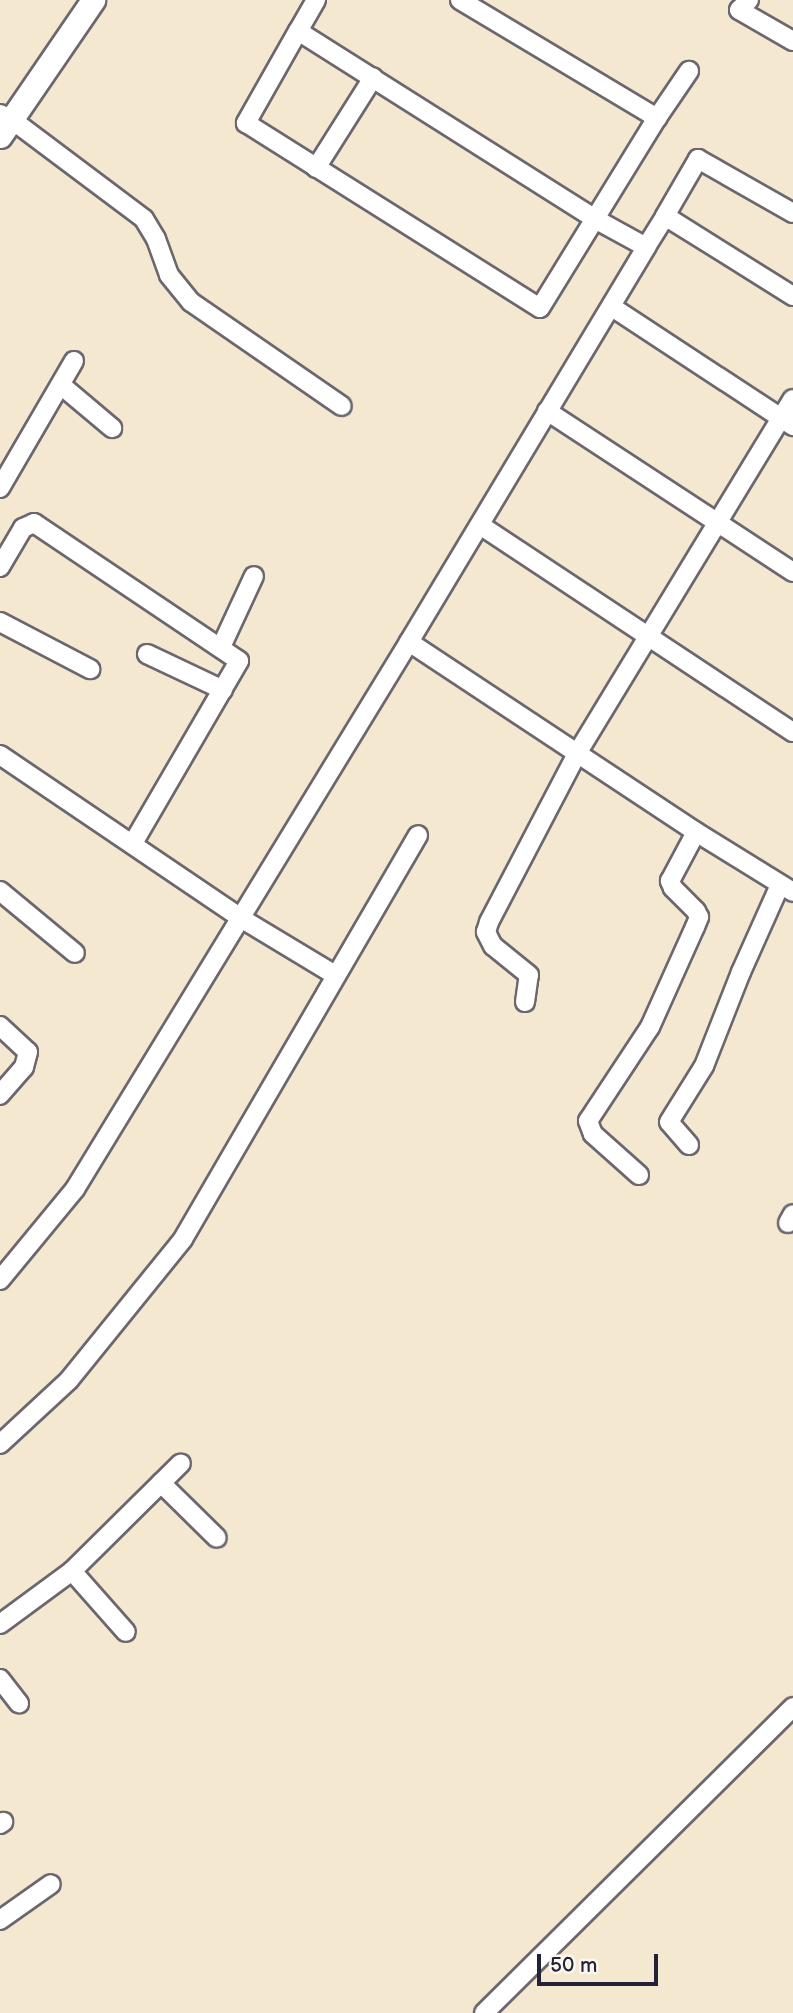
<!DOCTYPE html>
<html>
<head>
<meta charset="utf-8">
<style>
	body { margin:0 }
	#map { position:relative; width:793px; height:2013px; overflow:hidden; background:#f4e8d0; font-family:"Balsamiq Sans",sans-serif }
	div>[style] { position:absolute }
	.roads { filter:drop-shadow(2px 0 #6c676f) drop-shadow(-2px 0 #6c676f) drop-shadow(0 2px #6c676f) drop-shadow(0 -2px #6c676f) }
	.minor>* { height:18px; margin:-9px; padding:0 9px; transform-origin:9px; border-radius:9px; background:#fff }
	.tertiary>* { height:23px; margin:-11.5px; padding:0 11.5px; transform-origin:11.5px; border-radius:11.5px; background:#fff }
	span { translate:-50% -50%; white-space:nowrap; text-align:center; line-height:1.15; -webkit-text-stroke:7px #fbf7ec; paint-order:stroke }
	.scale { position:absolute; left:537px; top:1954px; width:121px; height:32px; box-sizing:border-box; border:4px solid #22223b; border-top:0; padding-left:9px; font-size:21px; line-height:24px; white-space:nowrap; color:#22223b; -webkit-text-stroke:5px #fbf7ec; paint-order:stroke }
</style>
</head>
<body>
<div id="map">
	<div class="roads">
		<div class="minor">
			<div style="left:316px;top:0;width:36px;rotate:120deg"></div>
			<div style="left:298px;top:31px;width:352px;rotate:32.3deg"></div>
			<div style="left:595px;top:219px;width:58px;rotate:28.8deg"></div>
			<div style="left:646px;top:247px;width:36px;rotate:-58deg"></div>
			<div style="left:665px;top:216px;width:151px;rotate:32deg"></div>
			<div style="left:460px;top:0;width:230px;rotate:30.9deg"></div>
			<div style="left:749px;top:0;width:14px;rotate:135deg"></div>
			<div style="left:739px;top:10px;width:62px;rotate:29.9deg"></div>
			<div style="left:298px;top:31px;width:106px;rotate:119.5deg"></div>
			<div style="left:246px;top:123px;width:347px;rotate:32.2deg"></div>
			<div style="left:540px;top:308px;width:223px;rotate:-58.4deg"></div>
			<div style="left:657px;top:118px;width:57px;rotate:-55.8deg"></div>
			<div style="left:0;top:114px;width:12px;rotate:24deg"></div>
			<div style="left:11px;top:119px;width:166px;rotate:36.9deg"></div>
			<div style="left:144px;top:219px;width:23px;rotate:59deg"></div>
			<div style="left:156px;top:239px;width:38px;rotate:70deg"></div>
			<div style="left:169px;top:275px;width:35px;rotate:51deg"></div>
			<div style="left:191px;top:302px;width:183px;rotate:34.6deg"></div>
			<div style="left:316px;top:168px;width:107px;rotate:-57.7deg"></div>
			<div style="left:665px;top:216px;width:66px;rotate:-59.9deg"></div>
			<div style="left:698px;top:159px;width:109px;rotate:29.6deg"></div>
			<div style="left:612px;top:307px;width:217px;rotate:33.3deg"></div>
			<div style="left:61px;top:385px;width:67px;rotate:40.1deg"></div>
			<div style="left:547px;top:411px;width:294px;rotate:33.2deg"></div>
			<div style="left:0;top:488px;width:147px;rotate:-59.8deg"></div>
			<div style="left:480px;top:525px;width:375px;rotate:33.5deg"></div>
			<div style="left:0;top:567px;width:45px;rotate:-59.5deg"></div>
			<div style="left:23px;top:528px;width:12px;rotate:-24deg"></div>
			<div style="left:34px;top:523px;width:247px;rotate:33.9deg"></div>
			<div style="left:239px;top:661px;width:211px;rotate:120.2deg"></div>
			<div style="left:0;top:622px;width:102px;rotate:27.6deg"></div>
			<div style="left:409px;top:642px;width:344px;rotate:33.5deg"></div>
			<div style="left:696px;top:832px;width:114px;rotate:31.7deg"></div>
			<div style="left:221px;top:647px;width:78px;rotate:-65.1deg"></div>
			<div style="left:147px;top:654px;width:84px;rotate:25.3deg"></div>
			<div style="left:0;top:755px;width:289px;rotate:34.1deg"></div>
			<div style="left:239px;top:917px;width:112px;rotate:31.1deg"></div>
			<div style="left:0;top:891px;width:97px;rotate:39.6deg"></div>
			<div style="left:525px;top:1002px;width:27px;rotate:-82deg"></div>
			<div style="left:529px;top:975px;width:46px;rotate:-141.1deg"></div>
			<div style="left:493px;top:946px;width:16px;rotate:-117deg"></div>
			<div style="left:486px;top:932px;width:10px;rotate:-73deg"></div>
			<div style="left:489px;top:922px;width:192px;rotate:-62.4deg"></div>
			<div style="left:578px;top:752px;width:413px;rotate:-58.7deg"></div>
			<div style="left:0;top:1026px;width:38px;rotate:43deg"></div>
			<div style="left:28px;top:1052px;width:16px;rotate:105deg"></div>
			<div style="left:24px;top:1067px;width:37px;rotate:131deg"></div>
			<div style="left:689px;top:1145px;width:30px;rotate:-131deg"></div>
			<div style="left:669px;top:1122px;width:66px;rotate:-58deg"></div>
			<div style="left:704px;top:1066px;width:101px;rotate:-68.5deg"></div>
			<div style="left:741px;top:972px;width:95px;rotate:-65.9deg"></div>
			<div style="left:639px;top:1175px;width:62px;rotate:-138.3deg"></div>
			<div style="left:593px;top:1134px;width:14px;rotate:-111deg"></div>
			<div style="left:588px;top:1121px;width:113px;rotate:-56.6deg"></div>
			<div style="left:650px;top:1027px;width:110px;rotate:-65.8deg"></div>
			<div style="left:695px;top:927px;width:11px;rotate:-68deg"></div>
			<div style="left:699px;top:917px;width:7px;rotate:-117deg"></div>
			<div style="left:696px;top:911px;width:33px;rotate:-135deg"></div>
			<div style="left:673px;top:888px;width:8px;rotate:-113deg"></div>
			<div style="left:670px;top:881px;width:55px;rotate:-62deg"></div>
			<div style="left:788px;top:1223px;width:10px;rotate:-61deg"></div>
			<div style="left:0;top:1280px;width:118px;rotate:-50.5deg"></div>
			<div style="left:75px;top:1189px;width:641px;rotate:-58.59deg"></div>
			<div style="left:409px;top:642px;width:461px;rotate:-59deg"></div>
			<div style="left:0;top:1444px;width:94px;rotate:-42.8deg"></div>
			<div style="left:69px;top:1380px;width:181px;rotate:-51deg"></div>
			<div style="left:183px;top:1239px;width:467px;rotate:-59.8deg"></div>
			<div style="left:161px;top:1483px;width:78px;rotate:44.5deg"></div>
			<div style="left:72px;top:1571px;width:81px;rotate:48.5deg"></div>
			<div style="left:0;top:1624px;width:89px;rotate:-36.4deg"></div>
			<div style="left:72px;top:1571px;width:153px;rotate:-44.7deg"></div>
			<div style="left:0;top:1679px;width:31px;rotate:52deg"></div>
			<div style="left:0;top:1824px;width:4px;rotate:-34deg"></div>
			<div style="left:0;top:1920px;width:62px;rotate:-35.2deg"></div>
			<div style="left:484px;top:2013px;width:435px;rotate:-44.7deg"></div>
		</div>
		<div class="tertiary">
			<div style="left:0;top:136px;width:165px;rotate:-55.6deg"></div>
		</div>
	</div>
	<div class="scale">50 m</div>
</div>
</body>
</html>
